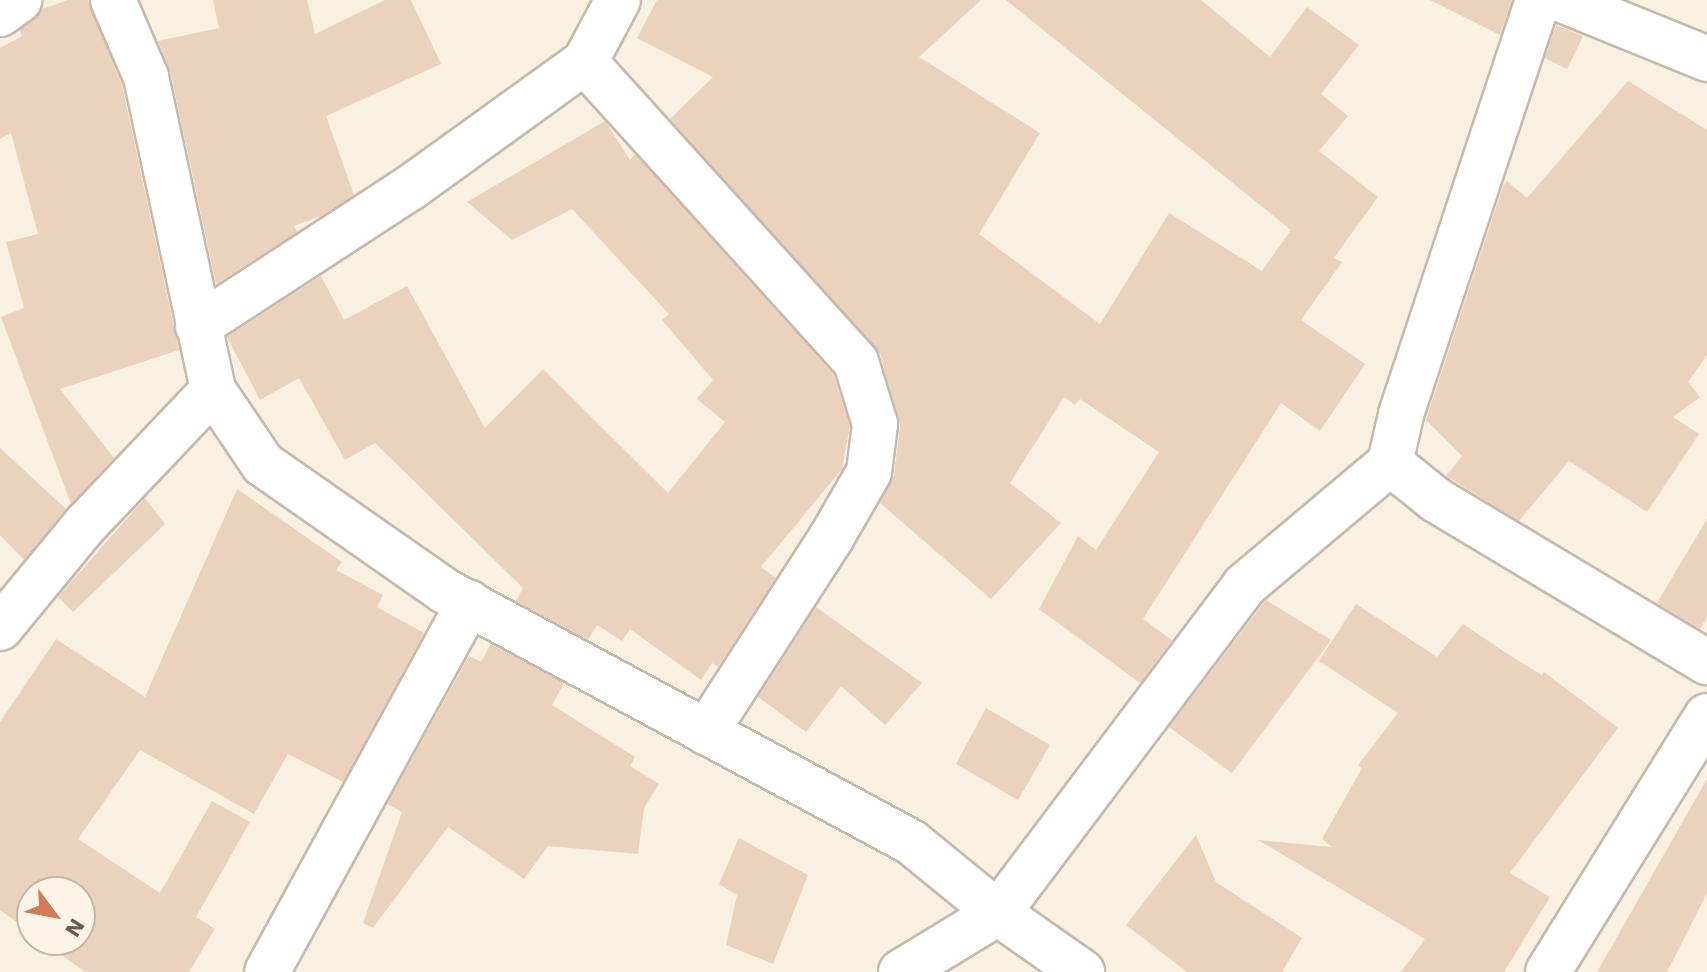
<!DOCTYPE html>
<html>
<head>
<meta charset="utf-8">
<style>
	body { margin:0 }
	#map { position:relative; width:1707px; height:972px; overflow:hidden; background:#f8f1e2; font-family:"Work Sans",sans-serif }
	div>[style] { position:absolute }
	.building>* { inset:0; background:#ead2bd }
	.roads { filter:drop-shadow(2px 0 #c7b9ab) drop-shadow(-2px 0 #c7b9ab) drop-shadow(0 2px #c7b9ab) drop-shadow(0 -2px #c7b9ab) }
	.street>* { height:44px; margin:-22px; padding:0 22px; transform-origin:22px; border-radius:22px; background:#fff }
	span { translate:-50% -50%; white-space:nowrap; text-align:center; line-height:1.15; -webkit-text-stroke:7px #fcf5e7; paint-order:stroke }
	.north { position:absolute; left:16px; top:876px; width:80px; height:80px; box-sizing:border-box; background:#fcf5e7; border:2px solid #c2b7a9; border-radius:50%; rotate:122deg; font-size:22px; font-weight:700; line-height:32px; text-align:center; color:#6c594c }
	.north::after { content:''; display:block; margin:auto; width:28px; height:36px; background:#d37a56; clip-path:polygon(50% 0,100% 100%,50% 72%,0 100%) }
</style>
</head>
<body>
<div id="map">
	<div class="building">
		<div style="clip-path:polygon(68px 0,88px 0,122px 85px,179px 350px,60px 389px,114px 458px,71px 504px,1px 317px,24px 308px,6px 242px,38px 234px,11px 133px,0 139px,0 48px,22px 36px,20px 30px,42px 9px)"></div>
		<div style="clip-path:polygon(213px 0,307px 0,315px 34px,385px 0,411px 0,441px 64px,326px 116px,354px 195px,321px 216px,294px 226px,297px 232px,216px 284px,170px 71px,158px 41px,219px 28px)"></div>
		<div style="clip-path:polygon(657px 0,981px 0,919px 57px,1040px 133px,979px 234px,1100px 324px,1169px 213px,1262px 271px,1291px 230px,1006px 0,1201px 0,1270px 57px,1307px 7px,1359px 45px,1321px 94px,1348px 116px,1319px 151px,1378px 197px,1334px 258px,1342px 262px,1301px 320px,1365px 364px,1320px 431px,1281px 403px,1143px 619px,1172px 640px,1140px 683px,1039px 609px,1078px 536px,1096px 550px,1159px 452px,1080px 399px,1075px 405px,1064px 397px,1010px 483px,1061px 523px,991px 599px,880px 503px,894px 476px,900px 426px,880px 354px,670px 119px,713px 77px,637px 38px)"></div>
		<div style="clip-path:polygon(1430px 0,1512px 0,1500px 35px)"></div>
		<div style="clip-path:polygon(1556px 25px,1583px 36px,1567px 69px,1545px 58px)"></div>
		<div style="clip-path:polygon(1628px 81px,1707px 130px,1707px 355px,1688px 382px,1700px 397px,1673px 417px,1699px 434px,1647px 512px,1569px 461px,1519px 521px,1446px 476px,1462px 456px,1426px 420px,1503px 186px,1507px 181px,1527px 198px)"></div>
		<div style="clip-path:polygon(605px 121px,630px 160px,635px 154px,834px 375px,850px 426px,842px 469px,761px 567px,776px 578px,718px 667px,712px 663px,701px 680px,630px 629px,622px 641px,597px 625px,588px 640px,516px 601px,523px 588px,375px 443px,345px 460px,299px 378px,260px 400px,227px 337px,321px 276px,344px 320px,407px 286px,485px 428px,543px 369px,668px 493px,725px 422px,697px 399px,713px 380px,662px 320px,669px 314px,572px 209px,512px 240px,467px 202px)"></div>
		<div style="clip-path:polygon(0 448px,66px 509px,24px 560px,0 535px)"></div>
		<div style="clip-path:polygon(237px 489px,342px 562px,336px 570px,383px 595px,377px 607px,424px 633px,343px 782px,288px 754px,254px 814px,140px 750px,78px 839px,160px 893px,212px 801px,250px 822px,196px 917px,215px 929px,189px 972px,85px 972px,41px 940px,80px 940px,80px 892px,32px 892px,32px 933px,0 910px,0 722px,56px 639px,145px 697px)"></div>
		<div style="clip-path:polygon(145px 498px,165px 524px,73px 612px,58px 597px)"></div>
		<div style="clip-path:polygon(1707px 519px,1707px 617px,1700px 629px,1657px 603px)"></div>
		<div style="clip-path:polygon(1266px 600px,1331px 640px,1232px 773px,1169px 727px)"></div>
		<div style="clip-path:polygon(1356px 604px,1437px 657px,1463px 624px,1506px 653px,1542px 675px,1544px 672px,1618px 728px,1510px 873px,1550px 897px,1504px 972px,1401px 972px,1425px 939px,1258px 840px,1332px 847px,1322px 839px,1362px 768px,1358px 765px,1398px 713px,1319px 661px)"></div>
		<div style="clip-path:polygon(816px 607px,922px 683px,885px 725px,841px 686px,806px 732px,758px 697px)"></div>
		<div style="clip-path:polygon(491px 644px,564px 683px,552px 705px,635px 757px,630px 766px,659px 784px,644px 808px,638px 854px,548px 846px,524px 879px,448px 827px,373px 928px,363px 923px,402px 812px,387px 804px,469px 656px,481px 662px)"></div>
		<div style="clip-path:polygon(986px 708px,1050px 745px,1018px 800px,956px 764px)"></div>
		<div style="clip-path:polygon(1707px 779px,1707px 893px,1667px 972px,1597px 972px)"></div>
		<div style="clip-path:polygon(1196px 835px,1216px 882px,1302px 938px,1282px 972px,1187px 972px,1126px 925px)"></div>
		<div style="clip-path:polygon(739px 838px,808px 875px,773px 964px,726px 945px,737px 895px,719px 884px)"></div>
	</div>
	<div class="roads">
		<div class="street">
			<div style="left:113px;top:0;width:84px;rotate:66.8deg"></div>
			<div style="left:146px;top:77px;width:320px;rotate:77.9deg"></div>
			<div style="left:213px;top:390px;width:89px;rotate:56deg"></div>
			<div style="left:263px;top:464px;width:222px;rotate:34.9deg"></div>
			<div style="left:445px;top:591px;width:529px;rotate:28.31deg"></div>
			<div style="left:911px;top:842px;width:112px;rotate:39.2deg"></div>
			<div style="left:998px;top:913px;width:103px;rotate:35.1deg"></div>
			<div style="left:1538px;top:0;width:437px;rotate:108.3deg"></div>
			<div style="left:1401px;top:415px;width:49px;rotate:102.9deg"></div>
			<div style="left:1390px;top:463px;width:59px;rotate:38.8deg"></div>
			<div style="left:1436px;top:500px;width:316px;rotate:30.9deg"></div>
			<div style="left:1562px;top:0;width:157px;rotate:22.1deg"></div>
			<div style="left:0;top:14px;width:24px;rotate:-36deg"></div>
			<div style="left:585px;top:62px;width:404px;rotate:47.9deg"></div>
			<div style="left:856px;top:362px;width:65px;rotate:73deg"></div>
			<div style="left:875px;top:424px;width:48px;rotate:97.1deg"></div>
			<div style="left:869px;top:472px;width:76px;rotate:119.9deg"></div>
			<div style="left:831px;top:538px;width:231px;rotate:122.8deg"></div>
			<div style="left:198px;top:326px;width:253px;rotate:-33.1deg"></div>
			<div style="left:410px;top:188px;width:216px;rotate:-35.8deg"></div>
			<div style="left:585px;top:62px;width:70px;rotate:-62deg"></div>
			<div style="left:0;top:628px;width:134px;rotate:-50.5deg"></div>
			<div style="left:85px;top:525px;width:186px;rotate:-46.5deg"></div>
			<div style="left:267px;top:972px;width:421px;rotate:-61.3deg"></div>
			<div style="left:901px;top:972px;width:114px;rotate:-31.3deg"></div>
			<div style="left:998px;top:913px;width:409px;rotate:-53deg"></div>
			<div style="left:1244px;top:586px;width:191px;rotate:-40.1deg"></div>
			<div style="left:1548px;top:972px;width:301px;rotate:-58.2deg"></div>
		</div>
	</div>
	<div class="north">N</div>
</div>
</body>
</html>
